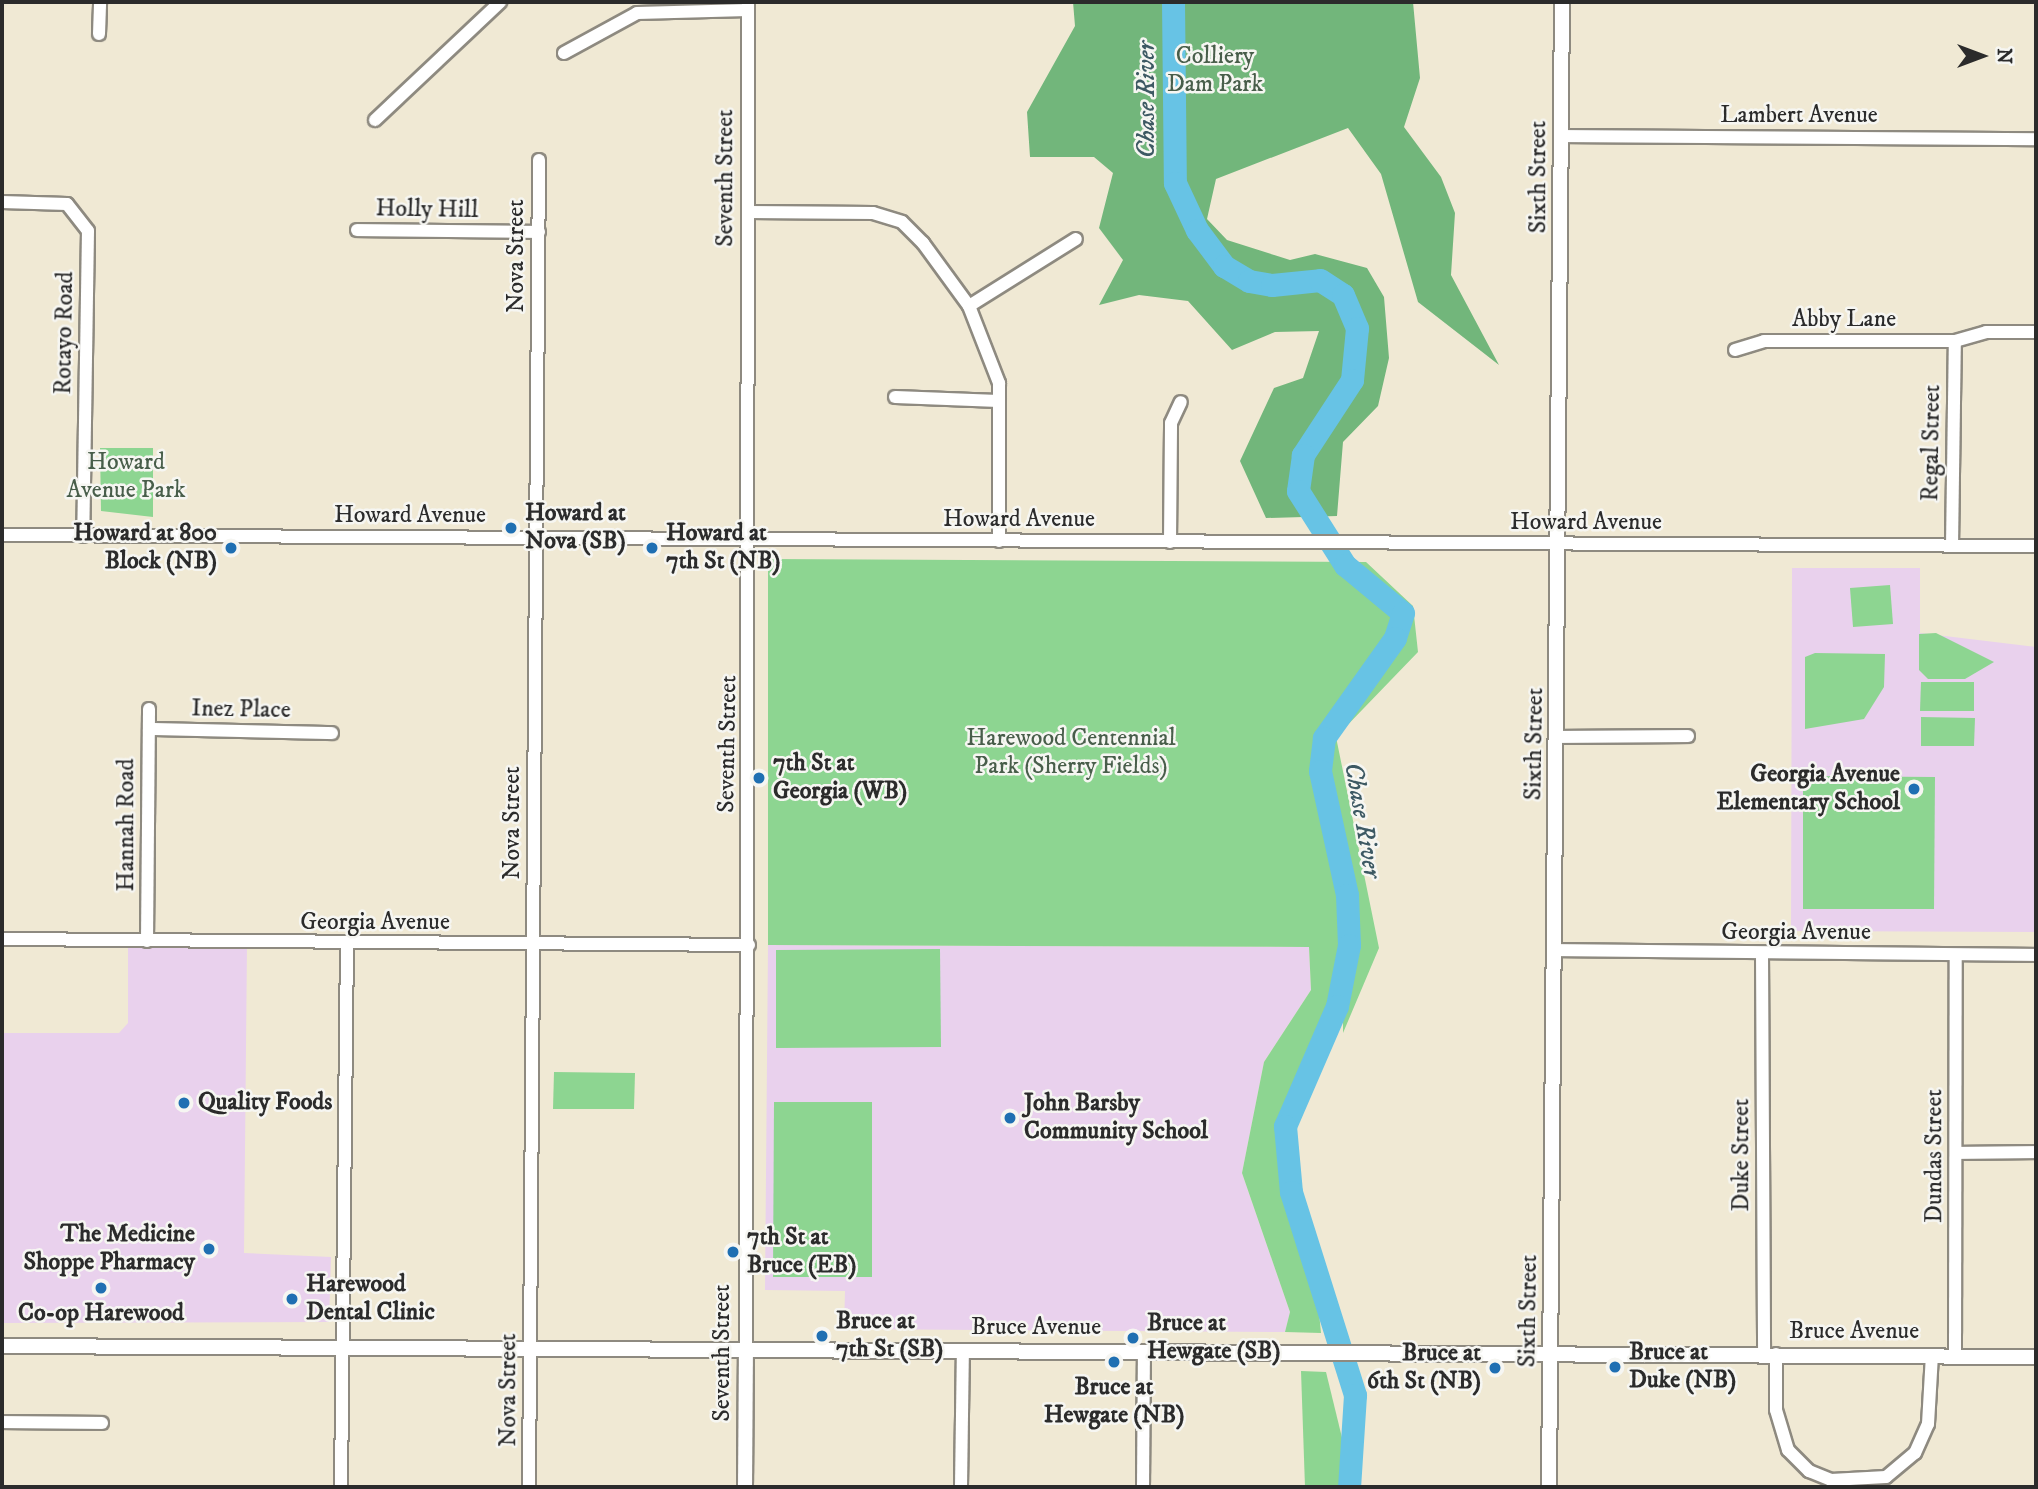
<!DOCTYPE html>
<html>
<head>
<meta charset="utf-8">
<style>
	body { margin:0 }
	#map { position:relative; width:2038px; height:1489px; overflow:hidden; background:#f0e9d4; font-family:"IM FELL DW Pica",serif }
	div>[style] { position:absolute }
	.built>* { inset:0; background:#e9d1ed }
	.green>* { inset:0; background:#8dd591 }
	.forest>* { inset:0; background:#72b67b }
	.river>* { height:23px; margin:-11.5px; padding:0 11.5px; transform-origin:11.5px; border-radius:11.5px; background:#67c3e5 }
	.roads { filter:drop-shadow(2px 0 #8e8a80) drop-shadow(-2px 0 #8e8a80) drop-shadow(0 2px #8e8a80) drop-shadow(0 -2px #8e8a80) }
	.minor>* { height:12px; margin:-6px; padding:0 6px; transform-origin:6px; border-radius:6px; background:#fff }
	.tertiary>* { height:14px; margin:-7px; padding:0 7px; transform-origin:7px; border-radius:7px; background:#fff }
	.dots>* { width:19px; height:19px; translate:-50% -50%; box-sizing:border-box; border:4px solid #f6f6f2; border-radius:50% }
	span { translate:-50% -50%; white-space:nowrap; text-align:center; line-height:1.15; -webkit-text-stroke:5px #f6f6f2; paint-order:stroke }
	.park-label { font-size:24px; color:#485e4a }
	.street-label { font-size:24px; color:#2b2b2b }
	.poi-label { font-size:24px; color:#2b2b2b; font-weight:700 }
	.left { translate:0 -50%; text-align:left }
	.right { translate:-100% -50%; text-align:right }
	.water-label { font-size:26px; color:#3d5963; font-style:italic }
	.frame { position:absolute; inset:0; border:4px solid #2b2b2b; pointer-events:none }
	.north { position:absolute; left:1947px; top:21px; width:70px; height:70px; -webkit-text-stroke:5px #f6f6f2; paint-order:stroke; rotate:90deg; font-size:19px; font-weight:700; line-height:28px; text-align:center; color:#2b2b2b }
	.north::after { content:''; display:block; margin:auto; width:24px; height:32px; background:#2b2b2b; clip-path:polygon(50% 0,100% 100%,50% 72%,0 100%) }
</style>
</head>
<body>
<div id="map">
	<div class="built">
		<div style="clip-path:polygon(1792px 568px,1920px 568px,1920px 633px,2036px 647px,2036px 932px,1791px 931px)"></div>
		<div style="clip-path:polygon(128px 945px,247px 945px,244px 1253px,331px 1257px,329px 1322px,2px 1323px,2px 1033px,119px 1033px,128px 1023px)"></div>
		<div style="clip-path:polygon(768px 945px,1309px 947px,1311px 990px,1264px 1062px,1242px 1173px,1290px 1312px,1285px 1332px,844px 1329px,845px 1291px,765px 1290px)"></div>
	</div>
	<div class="green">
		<div style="clip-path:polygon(100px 448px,153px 448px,153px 517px,101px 511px)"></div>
		<div style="clip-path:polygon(768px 559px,1366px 562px,1413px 606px,1418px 652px,1336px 737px,1379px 948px,1343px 1033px,1343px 1006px,1300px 1087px,1284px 1145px,1282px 1189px,1314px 1261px,1321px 1333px,1285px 1332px,1290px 1312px,1242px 1173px,1264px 1062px,1311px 990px,1309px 947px,768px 945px)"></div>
		<div style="clip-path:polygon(1890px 585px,1893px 624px,1853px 627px,1850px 588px)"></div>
		<div style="clip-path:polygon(1936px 633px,1994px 662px,1965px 679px,1928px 679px,1919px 670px,1919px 634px)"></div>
		<div style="clip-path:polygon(1815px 653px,1885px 654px,1884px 687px,1864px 719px,1805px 729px,1805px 657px)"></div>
		<div style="clip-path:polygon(1921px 682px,1974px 682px,1974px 711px,1920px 711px)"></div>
		<div style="clip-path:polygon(1921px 717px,1975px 718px,1974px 746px,1921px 746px)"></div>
		<div style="clip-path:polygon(1803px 776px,1935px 777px,1934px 909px,1803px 909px)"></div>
		<div style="clip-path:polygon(940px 949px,941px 1047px,776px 1048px,776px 950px)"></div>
		<div style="clip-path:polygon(554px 1072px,635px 1073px,634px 1109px,553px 1109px)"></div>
		<div style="clip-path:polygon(774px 1102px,872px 1102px,872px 1277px,773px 1277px)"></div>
		<div style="clip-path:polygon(1301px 1371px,1326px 1372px,1354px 1487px,1305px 1487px)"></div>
	</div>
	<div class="forest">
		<div style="clip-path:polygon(1073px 2px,1413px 2px,1420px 78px,1404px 127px,1441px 177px,1455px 213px,1451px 275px,1499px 365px,1418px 302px,1381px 174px,1348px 128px,1216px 179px,1207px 219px,1227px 240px,1290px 260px,1315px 254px,1367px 268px,1384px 297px,1389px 358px,1378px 406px,1343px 442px,1337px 516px,1266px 518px,1240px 461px,1274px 388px,1303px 378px,1319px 331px,1275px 332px,1232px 350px,1188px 301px,1139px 295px,1099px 305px,1123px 260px,1099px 228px,1113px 173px,1094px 157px,1030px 157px,1027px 112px,1075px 26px)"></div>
	</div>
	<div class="river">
		<div style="left:1173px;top:2px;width:181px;rotate:89.4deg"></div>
		<div style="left:1175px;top:183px;width:52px;rotate:64.9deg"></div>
		<div style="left:1197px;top:230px;width:45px;rotate:53.1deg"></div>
		<div style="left:1224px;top:266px;width:29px;rotate:31deg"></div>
		<div style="left:1249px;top:281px;width:23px;rotate:10deg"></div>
		<div style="left:1272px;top:285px;width:48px;rotate:-5.9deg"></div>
		<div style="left:1320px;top:280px;width:27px;rotate:33deg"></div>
		<div style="left:1343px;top:295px;width:36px;rotate:67deg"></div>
		<div style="left:1357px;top:328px;width:52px;rotate:95.5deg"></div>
		<div style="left:1352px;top:380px;width:90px;rotate:123.2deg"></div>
		<div style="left:1303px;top:455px;width:36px;rotate:98deg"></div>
		<div style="left:1298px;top:491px;width:88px;rotate:57.6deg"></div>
		<div style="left:1345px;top:565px;width:75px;rotate:39.6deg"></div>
		<div style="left:1403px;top:613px;width:26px;rotate:108deg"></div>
		<div style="left:1395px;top:638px;width:123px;rotate:125.4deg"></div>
		<div style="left:1324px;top:738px;width:33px;rotate:97deg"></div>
		<div style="left:1320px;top:771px;width:127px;rotate:77.7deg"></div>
		<div style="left:1347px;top:895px;width:50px;rotate:87.7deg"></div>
		<div style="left:1349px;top:945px;width:62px;rotate:101.1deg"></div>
		<div style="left:1337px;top:1006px;width:131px;rotate:113.4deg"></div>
		<div style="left:1285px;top:1126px;width:66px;rotate:84.8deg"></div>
		<div style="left:1291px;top:1192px;width:213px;rotate:72.5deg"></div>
		<div style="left:1355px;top:1395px;width:92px;rotate:93.7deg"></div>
	</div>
	<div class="roads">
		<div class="minor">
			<div style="left:99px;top:34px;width:32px;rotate:-88deg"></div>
			<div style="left:564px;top:53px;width:83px;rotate:-28.7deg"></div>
			<div style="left:637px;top:13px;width:111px;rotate:-1.5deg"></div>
			<div style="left:375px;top:120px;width:172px;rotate:-43.3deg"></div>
			<div style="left:1562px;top:136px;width:474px;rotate:0.4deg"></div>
			<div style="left:2px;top:202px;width:65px;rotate:1.8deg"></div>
			<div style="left:67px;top:204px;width:34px;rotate:52deg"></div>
			<div style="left:88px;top:231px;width:305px;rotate:90.9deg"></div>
			<div style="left:749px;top:212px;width:124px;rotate:0.5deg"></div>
			<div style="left:873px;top:213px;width:30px;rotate:17deg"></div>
			<div style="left:902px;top:222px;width:30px;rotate:45deg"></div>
			<div style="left:923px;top:243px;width:78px;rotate:53.9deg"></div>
			<div style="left:969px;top:306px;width:83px;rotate:68.7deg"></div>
			<div style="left:999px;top:383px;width:158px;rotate:90deg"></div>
			<div style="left:357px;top:230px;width:182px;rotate:0.6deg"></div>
			<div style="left:969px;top:306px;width:126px;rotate:-32.1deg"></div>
			<div style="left:1735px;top:350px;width:30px;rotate:-17deg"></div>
			<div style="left:1764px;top:341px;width:191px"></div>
			<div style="left:1955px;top:341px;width:32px;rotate:-16deg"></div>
			<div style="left:1986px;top:332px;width:50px"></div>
			<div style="left:895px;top:397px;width:104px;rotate:2.2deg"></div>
			<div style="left:2px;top:535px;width:2034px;rotate:0.31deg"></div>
			<div style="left:1170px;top:542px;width:119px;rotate:-89.5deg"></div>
			<div style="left:1171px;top:423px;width:23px;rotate:-65deg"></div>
			<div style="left:1952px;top:546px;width:205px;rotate:-89.2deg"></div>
			<div style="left:149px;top:729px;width:183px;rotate:1.3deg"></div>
			<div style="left:1558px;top:737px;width:130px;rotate:-0.4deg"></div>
			<div style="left:2px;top:939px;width:747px;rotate:0.46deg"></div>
			<div style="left:147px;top:941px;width:232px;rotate:-89.5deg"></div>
			<div style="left:1555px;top:950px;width:481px;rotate:0.6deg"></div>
			<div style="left:1762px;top:954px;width:401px;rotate:89.7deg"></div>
			<div style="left:1956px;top:1153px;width:80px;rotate:-0.7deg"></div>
			<div style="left:746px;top:1349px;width:1347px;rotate:-89.91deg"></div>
			<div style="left:1776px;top:1354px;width:56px;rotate:90deg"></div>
			<div style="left:1776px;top:1410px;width:42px;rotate:73.3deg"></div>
			<div style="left:1788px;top:1450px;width:30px;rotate:45deg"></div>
			<div style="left:1809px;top:1471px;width:24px;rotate:22deg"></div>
			<div style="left:1831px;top:1480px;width:55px;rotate:-3.1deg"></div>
			<div style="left:1886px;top:1477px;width:38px;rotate:-40deg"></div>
			<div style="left:1915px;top:1453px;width:32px;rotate:-66deg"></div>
			<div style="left:1928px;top:1424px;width:69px;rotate:-86.7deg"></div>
			<div style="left:1955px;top:1357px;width:402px;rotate:-89.9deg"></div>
			<div style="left:2px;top:1422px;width:100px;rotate:0.6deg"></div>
			<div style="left:341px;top:1487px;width:543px;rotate:-89.37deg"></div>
			<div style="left:529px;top:1487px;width:1327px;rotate:-89.57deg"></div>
			<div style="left:961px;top:1487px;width:136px;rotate:-89.2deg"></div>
			<div style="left:1143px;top:1487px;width:136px;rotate:-89.6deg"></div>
		</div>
		<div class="tertiary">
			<div style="left:2px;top:1346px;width:2034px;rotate:0.31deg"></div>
			<div style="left:745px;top:1487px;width:138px;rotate:-89.6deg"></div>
			<div style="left:1549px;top:1487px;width:1485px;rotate:-89.5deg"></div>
		</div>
	</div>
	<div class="dots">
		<div style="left:511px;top:528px;background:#1f6fb2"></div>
		<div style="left:231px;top:548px;background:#1f6fb2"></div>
		<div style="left:652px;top:548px;background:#1f6fb2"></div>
		<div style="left:759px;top:778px;background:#1f6fb2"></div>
		<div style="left:1914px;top:789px;background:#1f6fb2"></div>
		<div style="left:184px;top:1103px;background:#1f6fb2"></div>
		<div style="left:1010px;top:1118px;background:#1f6fb2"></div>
		<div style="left:209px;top:1249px;background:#1f6fb2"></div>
		<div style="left:733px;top:1252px;background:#1f6fb2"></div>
		<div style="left:101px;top:1288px;background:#1f6fb2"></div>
		<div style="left:292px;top:1299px;background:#1f6fb2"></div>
		<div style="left:822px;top:1336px;background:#1f6fb2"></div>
		<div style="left:1133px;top:1338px;background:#1f6fb2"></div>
		<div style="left:1114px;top:1362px;background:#1f6fb2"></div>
		<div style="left:1615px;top:1367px;background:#1f6fb2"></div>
		<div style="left:1495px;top:1368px;background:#1f6fb2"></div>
	</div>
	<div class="park-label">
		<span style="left:1215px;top:71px">Colliery<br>Dam Park</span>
		<span style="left:126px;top:477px">Howard<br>Avenue Park</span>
		<span style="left:1071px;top:753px">Harewood Centennial<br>Park (Sherry Fields)</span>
	</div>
	<div class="street-label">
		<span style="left:1799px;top:116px">Lambert Avenue</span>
		<span style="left:1539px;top:177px;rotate:-90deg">Sixth Street</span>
		<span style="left:726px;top:178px;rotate:-90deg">Seventh Street</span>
		<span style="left:427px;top:210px;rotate:1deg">Holly Hill</span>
		<span style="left:517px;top:256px;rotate:-90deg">Nova Street</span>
		<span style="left:1844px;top:320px">Abby Lane</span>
		<span style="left:65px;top:333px;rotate:-89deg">Rotayo Road</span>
		<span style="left:1932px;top:443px;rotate:-89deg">Regal Street</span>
		<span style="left:410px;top:516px">Howard Avenue</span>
		<span style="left:1019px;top:520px">Howard Avenue</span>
		<span style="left:1586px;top:523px">Howard Avenue</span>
		<span style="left:241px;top:710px;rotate:1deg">Inez Place</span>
		<span style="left:728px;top:744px;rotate:-89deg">Seventh Street</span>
		<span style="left:1535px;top:744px;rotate:-89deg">Sixth Street</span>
		<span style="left:513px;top:823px;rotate:-90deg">Nova Street</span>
		<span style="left:127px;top:825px;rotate:-90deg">Hannah Road</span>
		<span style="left:375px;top:923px">Georgia Avenue</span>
		<span style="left:1796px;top:933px">Georgia Avenue</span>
		<span style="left:1742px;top:1155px;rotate:-90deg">Duke Street</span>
		<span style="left:1935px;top:1156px;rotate:-90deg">Dundas Street</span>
		<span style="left:1529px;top:1311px;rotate:-89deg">Sixth Street</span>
		<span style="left:1036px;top:1328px">Bruce Avenue</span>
		<span style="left:1854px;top:1332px">Bruce Avenue</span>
		<span style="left:723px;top:1353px;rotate:-90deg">Seventh Street</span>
		<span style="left:509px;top:1390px;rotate:-90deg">Nova Street</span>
	</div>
	<div class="poi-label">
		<span class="left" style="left:525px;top:528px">Howard at<br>Nova (SB)</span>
		<span class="right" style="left:217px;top:548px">Howard at 800<br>Block (NB)</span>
		<span class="left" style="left:666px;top:548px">Howard at<br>7th St (NB)</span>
		<span class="left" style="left:773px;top:778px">7th St at<br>Georgia (WB)</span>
		<span class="right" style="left:1900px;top:789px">Georgia Avenue<br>Elementary School</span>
		<span class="left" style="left:198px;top:1103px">Quality Foods</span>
		<span class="left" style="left:1024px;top:1118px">John Barsby<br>Community School</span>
		<span class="right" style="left:195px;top:1249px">The Medicine<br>Shoppe Pharmacy</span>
		<span class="left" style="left:747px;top:1252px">7th St at<br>Bruce (EB)</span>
		<span class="left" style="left:306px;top:1299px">Harewood<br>Dental Clinic</span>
		<span style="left:101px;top:1314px">Co-op Harewood</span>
		<span class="left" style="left:836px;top:1336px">Bruce at<br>7th St (SB)</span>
		<span class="left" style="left:1147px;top:1338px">Bruce at<br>Hewgate (SB)</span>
		<span class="left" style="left:1629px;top:1367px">Bruce at<br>Duke (NB)</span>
		<span class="right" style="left:1481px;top:1368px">Bruce at<br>6th St (NB)</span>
		<span style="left:1114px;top:1402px">Bruce at<br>Hewgate (NB)</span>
	</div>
	<div class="water-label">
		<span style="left:1147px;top:100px;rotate:-90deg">Chase River</span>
		<span style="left:1362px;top:820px;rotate:80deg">Chase River</span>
	</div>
	<div class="frame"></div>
	<div class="north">N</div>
</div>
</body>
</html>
